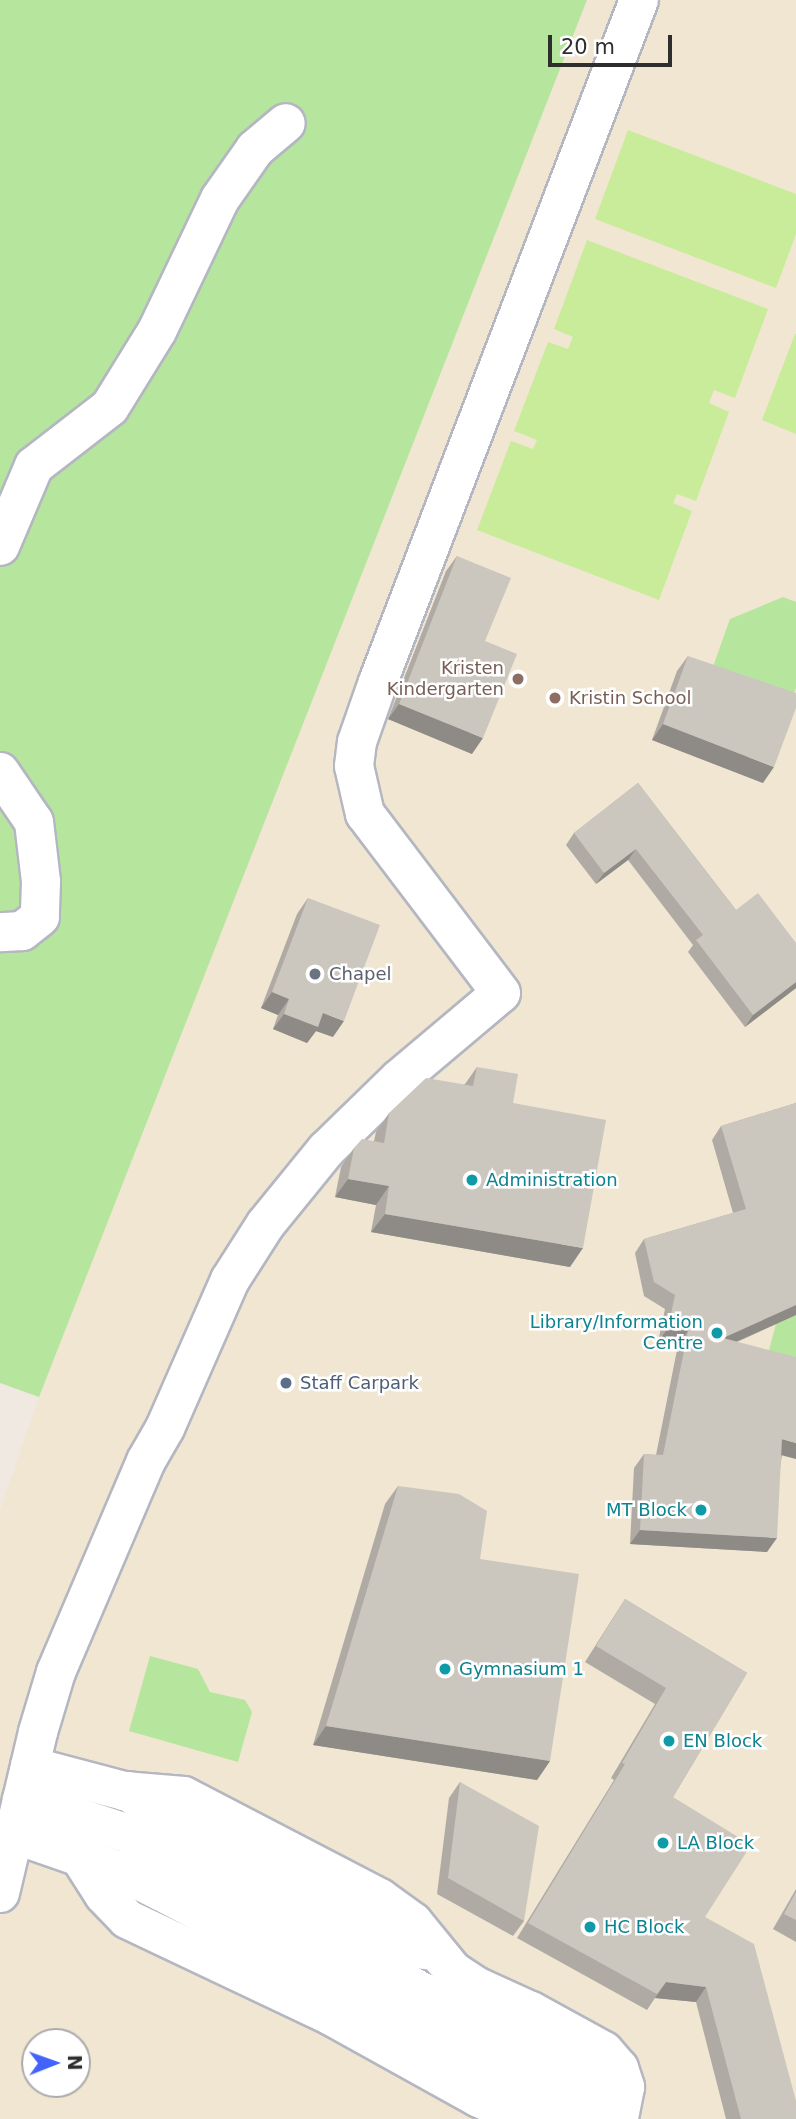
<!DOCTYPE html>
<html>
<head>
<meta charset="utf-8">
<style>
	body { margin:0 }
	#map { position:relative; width:796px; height:2119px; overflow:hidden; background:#efe9e1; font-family:"DejaVu Sans",sans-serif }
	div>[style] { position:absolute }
	.education>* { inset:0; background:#f0e6d1 }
	.green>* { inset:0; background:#b6e59e }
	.pitch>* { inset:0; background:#c9ec9a }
	.roads { filter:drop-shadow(2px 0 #b4b7c1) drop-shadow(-2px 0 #b4b7c1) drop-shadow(0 2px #b4b7c1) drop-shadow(0 -2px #b4b7c1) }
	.minor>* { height:38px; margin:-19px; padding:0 19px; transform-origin:19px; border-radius:19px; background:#fff }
	.wall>* { inset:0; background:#afaba4 }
	.shaded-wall>* { inset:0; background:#8e8b86 }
	.building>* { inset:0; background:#cbc7bf }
	.dots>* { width:19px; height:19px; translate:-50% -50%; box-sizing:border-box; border:4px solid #fff; border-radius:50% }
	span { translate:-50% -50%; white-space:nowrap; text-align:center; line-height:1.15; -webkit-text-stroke:5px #fff; paint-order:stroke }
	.education-label { font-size:18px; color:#785e54 }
	.right { translate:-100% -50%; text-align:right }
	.left { translate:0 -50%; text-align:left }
	.worship-label { font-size:18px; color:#5b616d }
	.culture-label { font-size:18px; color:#0d838f }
	.service-label { font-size:18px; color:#4e5e75 }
	.north { position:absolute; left:21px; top:2028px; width:70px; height:70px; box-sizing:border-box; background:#fff; border:2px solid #ababab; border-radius:50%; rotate:89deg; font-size:19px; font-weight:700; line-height:28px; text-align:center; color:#2e2e2e }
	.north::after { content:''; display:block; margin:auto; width:24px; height:32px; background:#4264fb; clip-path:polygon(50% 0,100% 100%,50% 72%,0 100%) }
	.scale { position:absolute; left:548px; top:35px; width:124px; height:32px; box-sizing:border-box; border:4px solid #2e2e2e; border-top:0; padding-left:9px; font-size:21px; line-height:24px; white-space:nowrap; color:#2e2e2e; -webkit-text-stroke:5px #fff; paint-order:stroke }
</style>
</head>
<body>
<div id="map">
	<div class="education">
		<div style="clip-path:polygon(evenodd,587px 0,796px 0,796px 2119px,0 2119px,0 1510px,39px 1397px,587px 0,35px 2042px,77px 2042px,77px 2084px,35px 2084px,35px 2042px)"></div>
	</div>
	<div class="green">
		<div style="clip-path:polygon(0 0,587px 0,39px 1397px,0 1383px)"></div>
		<div style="clip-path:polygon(783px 597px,796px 602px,796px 688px,790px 705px,710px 675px,730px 619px)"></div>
		<div style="clip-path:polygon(796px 1315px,796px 1373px,765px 1365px,776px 1324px)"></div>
		<div style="clip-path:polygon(150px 1656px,198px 1669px,210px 1692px,245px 1700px,252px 1712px,238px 1762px,129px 1731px)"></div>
	</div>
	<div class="pitch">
		<div style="clip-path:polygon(628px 130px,796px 194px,796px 234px,776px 288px,595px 219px)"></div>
		<div style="clip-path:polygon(587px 240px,768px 309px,735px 398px,714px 390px,709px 403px,729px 412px,696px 501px,677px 494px,673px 503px,692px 511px,659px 600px,477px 530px,511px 441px,533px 449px,537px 440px,514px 431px,548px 342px,568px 349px,573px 337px,554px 329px)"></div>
		<div style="clip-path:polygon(795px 334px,796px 334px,796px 434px,762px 420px)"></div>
	</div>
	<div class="roads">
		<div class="minor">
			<div style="left:0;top:546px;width:87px;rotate:-67deg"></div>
			<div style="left:34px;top:466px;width:96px;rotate:-37.8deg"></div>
			<div style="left:110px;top:407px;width:89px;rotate:-58.3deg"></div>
			<div style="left:157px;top:331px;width:146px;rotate:-64.5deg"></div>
			<div style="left:220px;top:199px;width:61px;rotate:-55deg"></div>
			<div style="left:255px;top:149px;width:40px;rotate:-40deg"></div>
			<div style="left:0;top:772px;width:60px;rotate:55.8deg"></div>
			<div style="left:34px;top:822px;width:60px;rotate:83.3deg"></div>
			<div style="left:41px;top:882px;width:35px;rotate:92deg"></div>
			<div style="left:40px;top:917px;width:23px;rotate:142deg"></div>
			<div style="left:22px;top:931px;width:22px;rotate:177deg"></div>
			<div style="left:30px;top:1766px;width:97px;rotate:14.9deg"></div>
			<div style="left:124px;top:1791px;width:60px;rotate:4.8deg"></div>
			<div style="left:184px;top:1796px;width:221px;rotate:27.5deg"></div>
			<div style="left:380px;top:1898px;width:41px;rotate:36deg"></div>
			<div style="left:413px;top:1922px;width:63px;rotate:50.8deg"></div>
			<div style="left:453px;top:1971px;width:30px;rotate:33deg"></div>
			<div style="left:478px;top:1987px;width:58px;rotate:24.4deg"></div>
			<div style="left:531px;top:2011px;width:83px;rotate:28.7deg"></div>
			<div style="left:604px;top:2051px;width:23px;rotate:49deg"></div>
			<div style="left:619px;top:2068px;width:20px;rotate:72deg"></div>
			<div style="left:625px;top:2087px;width:33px;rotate:101deg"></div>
			<div style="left:128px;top:1791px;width:62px;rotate:37.8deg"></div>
			<div style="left:177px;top:1829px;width:224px;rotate:27.7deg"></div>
			<div style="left:375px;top:1933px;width:44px;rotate:21.3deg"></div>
			<div style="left:416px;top:1949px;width:18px;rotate:6deg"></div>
			<div style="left:22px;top:1799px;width:113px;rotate:18.1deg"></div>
			<div style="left:129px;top:1834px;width:506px;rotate:28.29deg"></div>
			<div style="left:575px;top:2074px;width:26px;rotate:47deg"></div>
			<div style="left:593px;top:2093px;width:29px;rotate:65deg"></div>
			<div style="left:14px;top:1834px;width:112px;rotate:19.2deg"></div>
			<div style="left:120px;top:1871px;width:47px;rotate:26.6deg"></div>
			<div style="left:162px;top:1892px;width:400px;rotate:27.8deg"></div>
			<div style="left:516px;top:2079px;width:74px;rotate:32.8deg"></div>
			<div style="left:81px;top:1859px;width:43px;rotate:57.4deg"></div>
			<div style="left:104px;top:1895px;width:33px;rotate:46deg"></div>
			<div style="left:127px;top:1919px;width:226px;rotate:25.4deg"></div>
			<div style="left:331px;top:2016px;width:169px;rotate:29deg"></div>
			<div style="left:479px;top:2098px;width:51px;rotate:24.5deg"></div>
			<div style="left:0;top:1893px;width:165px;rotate:-76.7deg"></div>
			<div style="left:38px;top:1732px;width:63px;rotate:-73.3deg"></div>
			<div style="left:56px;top:1672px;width:229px;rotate:-66.9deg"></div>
			<div style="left:146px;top:1461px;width:38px;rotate:-60deg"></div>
			<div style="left:165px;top:1428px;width:162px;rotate:-66.3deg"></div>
			<div style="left:230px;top:1280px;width:65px;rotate:-57.5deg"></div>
			<div style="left:265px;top:1225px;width:97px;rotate:-50.9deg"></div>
			<div style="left:326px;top:1150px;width:102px;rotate:-44.2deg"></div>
			<div style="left:399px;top:1079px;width:133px;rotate:-40.1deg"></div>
			<div style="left:501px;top:993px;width:225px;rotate:-127.2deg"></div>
			<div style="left:365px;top:814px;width:49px;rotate:-102.9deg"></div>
			<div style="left:354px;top:766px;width:24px;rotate:-83deg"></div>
			<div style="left:357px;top:742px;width:64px;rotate:-70.7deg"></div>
			<div style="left:378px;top:682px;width:730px;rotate:-69.06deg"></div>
		</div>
	</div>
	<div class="wall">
		<div style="clip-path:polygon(457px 556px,472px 754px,388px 719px,446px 571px)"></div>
		<div style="clip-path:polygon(688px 656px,763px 783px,652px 740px,677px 671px)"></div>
		<div style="clip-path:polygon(638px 783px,736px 910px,796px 943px,796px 988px,745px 1027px,688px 952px,693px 945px,628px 860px,596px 884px,566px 845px,574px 833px)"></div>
		<div style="clip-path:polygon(308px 898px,333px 1037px,316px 1031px,307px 1043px,273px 1029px,278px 1015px,261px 1008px,297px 914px)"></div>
		<div style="clip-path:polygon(477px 1067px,513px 1103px,570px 1267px,371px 1232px,376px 1205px,335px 1197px,341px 1167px,354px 1148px,374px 1141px,376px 1132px,389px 1113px,465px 1084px)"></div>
		<div style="clip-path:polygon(796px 1103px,796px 1315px,737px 1342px,782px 1455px,767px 1552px,630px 1544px,634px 1468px,644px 1454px,656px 1455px,678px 1345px,658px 1342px,665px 1309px,644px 1296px,635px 1253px,644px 1239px,733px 1213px,712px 1140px,721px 1126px)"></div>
		<div style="clip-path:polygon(398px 1486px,550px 1761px,537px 1780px,313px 1745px,385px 1504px)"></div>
		<div style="clip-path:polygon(625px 1599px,747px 1673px,673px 1797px,705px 1917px,796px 2119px,726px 2119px,696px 2002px,655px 1998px,647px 2010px,517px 1938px,614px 1780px,611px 1778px,655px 1704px,585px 1662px)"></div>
		<div style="clip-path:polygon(460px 1782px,524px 1921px,513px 1936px,437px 1894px,449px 1798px)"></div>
		<div style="clip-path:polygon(796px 1889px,796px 1942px,773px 1929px)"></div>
	</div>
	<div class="shaded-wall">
		<div style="clip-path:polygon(399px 704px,483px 738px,472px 754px,388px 719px)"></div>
		<div style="clip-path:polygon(663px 724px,774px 767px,763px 783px,652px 740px)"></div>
		<div style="clip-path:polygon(636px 849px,628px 860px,596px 884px,604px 873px)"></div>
		<div style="clip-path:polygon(796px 982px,796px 988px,745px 1027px,753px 1015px)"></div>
		<div style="clip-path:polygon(272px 992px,289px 999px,278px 1015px,261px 1008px)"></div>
		<div style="clip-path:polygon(323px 1013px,344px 1021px,333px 1037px,316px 1031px,307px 1043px,273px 1029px,284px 1014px)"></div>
		<div style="clip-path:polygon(348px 1179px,389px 1186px,376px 1205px,335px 1197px)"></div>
		<div style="clip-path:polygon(385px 1214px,583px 1248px,570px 1267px,371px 1232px)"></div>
		<div style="clip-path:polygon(796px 1305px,796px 1315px,713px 1352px,723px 1338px)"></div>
		<div style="clip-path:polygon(668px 1328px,688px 1331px,678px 1345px,658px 1342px)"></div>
		<div style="clip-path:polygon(782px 1439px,796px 1443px,796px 1459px,773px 1453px)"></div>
		<div style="clip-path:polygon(640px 1530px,777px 1538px,767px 1552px,630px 1544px)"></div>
		<div style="clip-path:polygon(326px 1726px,550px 1761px,537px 1780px,313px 1745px)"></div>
		<div style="clip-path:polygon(666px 1982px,706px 1987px,696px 2002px,655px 1998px)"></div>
	</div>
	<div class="building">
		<div style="clip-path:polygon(457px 556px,511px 578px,485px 641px,517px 654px,483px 738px,399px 704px)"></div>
		<div style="clip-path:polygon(688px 656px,796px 693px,796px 708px,774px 767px,663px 724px)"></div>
		<div style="clip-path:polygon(638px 783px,736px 910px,758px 893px,796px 943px,796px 982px,753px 1015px,696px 940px,703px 935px,636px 849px,604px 873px,574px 833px)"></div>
		<div style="clip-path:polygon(308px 898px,380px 925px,344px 1021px,323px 1013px,318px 1027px,284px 1014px,289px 999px,272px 992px)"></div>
		<div style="clip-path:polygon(477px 1067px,518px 1074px,513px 1103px,606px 1120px,583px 1248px,385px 1214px,389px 1186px,348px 1179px,354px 1148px,362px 1139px,384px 1143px,389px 1113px,426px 1078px,473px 1086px)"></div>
		<div style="clip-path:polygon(796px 1103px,796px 1305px,723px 1338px,796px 1357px,796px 1443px,782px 1439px,777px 1538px,640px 1530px,644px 1454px,663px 1455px,688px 1331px,668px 1328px,675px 1295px,654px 1282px,644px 1239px,746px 1209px,721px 1126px)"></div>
		<div style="clip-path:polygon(398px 1486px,459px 1494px,487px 1511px,480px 1559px,579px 1574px,550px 1761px,326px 1726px)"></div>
		<div style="clip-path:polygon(625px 1599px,747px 1673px,673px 1797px,751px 1845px,705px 1917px,754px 1944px,796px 2101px,796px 2119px,741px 2119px,706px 1987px,666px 1982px,657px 1994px,528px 1923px,625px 1764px,622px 1763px,666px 1688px,596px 1646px)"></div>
		<div style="clip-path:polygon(460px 1782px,539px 1826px,524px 1921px,448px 1878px)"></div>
		<div style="clip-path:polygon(796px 1892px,796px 1920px,784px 1914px)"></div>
	</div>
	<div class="dots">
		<div style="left:518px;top:679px;background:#8d6e63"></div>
		<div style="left:555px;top:698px;background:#8d6e63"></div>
		<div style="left:315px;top:974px;background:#6b7280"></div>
		<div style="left:472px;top:1180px;background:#0f9aa8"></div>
		<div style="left:717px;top:1333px;background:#0f9aa8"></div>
		<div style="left:286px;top:1383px;background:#5c6f8a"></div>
		<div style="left:701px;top:1510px;background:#0f9aa8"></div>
		<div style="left:445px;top:1669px;background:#0f9aa8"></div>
		<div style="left:669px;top:1741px;background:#0f9aa8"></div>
		<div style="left:663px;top:1843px;background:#0f9aa8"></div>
		<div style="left:590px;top:1927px;background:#0f9aa8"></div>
	</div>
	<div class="education-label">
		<span class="right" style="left:504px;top:679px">Kristen<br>Kindergarten</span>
		<span class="left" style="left:569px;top:698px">Kristin School</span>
	</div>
	<div class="worship-label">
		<span class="left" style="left:329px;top:974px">Chapel</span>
	</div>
	<div class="culture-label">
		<span class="left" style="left:486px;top:1180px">Administration</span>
		<span class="right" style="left:703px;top:1333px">Library/Information<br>Centre</span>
		<span class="right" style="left:687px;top:1510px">MT Block</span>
		<span class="left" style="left:459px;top:1669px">Gymnasium 1</span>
		<span class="left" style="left:683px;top:1741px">EN Block</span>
		<span class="left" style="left:677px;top:1843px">LA Block</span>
		<span class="left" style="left:604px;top:1927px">HC Block</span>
	</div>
	<div class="service-label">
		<span class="left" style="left:300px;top:1383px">Staff Carpark</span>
	</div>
	<div class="north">N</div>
	<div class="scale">20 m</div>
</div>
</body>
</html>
